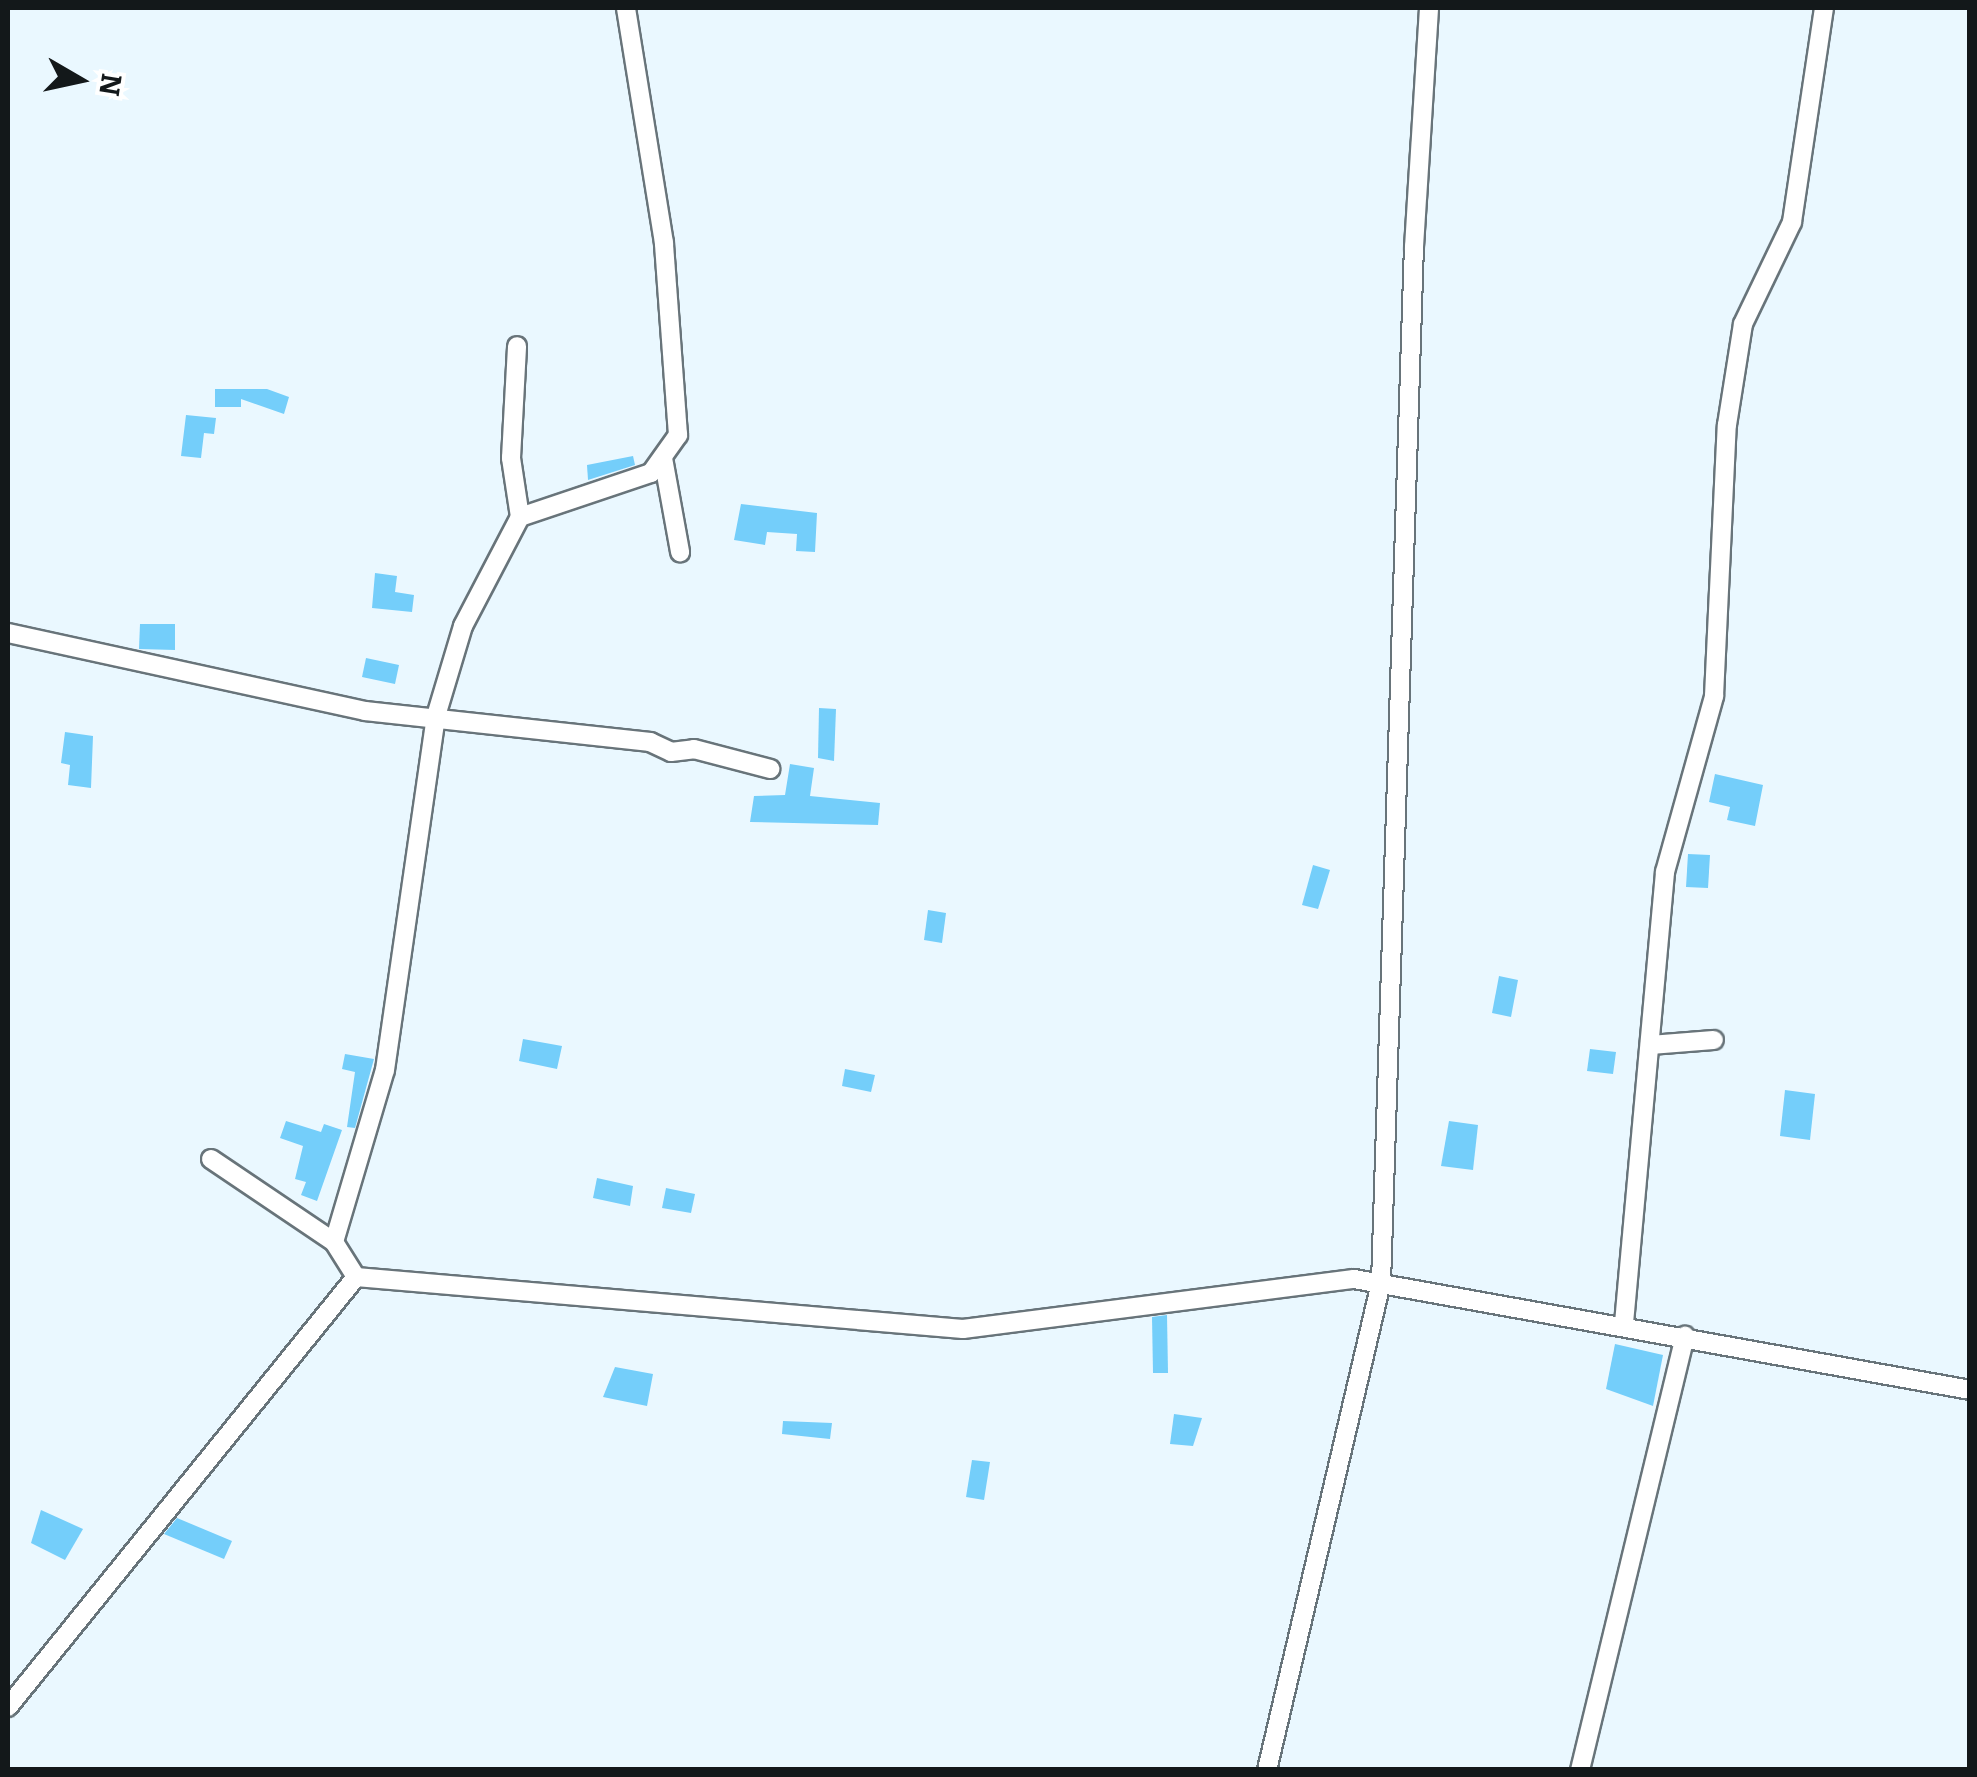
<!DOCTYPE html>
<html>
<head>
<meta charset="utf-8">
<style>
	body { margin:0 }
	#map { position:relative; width:1977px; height:1777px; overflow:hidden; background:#eaf8ff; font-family:Bitter,serif }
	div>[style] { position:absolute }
	.building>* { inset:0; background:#74cefa }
	.roads { filter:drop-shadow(2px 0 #68747a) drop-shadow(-2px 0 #68747a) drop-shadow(0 2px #68747a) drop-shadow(0 -2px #68747a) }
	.minor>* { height:18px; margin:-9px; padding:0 9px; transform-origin:9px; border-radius:9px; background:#fff }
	span { translate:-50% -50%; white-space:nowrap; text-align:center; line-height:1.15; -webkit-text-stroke:10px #fff; paint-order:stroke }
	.frame { position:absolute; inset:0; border:10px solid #13181a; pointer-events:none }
	.north { position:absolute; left:30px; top:30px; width:100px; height:100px; -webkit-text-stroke:8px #fff; paint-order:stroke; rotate:99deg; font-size:28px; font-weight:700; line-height:40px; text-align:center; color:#13181a }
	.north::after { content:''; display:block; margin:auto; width:35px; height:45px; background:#13181a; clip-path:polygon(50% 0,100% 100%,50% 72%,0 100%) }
</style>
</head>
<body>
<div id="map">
	<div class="building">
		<div style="clip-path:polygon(215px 389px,267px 389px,289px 397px,284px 414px,241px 399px,241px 407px,215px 407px)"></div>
		<div style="clip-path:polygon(186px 415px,216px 418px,214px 434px,204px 433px,201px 458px,181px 456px)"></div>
		<div style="clip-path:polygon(633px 456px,635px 465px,588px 480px,587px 465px)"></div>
		<div style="clip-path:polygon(741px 504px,817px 513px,815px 552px,796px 551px,797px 534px,767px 532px,765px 545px,734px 540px)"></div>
		<div style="clip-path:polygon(375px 573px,397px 576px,395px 592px,414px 595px,412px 612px,372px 608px)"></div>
		<div style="clip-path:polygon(140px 624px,175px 624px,175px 650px,139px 649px)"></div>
		<div style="clip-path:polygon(366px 658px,399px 665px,395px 684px,362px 677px)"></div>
		<div style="clip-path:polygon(819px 708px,836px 709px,834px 761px,818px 758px)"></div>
		<div style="clip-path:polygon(65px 732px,93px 736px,91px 788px,68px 785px,70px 765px,61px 763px)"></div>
		<div style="clip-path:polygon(790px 764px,814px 768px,810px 796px,880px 803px,878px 825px,750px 822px,754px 796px,785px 795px)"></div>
		<div style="clip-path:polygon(1715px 774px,1763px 785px,1755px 826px,1727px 820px,1730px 807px,1709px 802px)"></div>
		<div style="clip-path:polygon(1688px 854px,1710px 855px,1708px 888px,1686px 887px)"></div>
		<div style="clip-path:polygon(1313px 865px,1330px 870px,1318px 909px,1302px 905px)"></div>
		<div style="clip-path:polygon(928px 910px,946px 913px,942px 943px,924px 940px)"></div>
		<div style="clip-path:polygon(1499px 976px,1518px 980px,1511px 1017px,1492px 1013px)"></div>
		<div style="clip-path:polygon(523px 1039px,562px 1046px,557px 1069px,519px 1061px)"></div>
		<div style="clip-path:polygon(1590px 1049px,1616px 1052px,1613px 1074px,1587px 1071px)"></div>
		<div style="clip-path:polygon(345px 1054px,374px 1059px,355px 1128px,347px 1127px,355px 1072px,342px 1069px)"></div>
		<div style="clip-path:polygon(845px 1069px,875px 1075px,871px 1092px,842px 1086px)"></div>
		<div style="clip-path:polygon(1785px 1090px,1815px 1094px,1810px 1140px,1780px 1136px)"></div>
		<div style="clip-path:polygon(286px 1121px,321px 1132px,324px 1124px,342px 1130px,317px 1201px,301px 1195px,306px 1182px,295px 1179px,303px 1146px,280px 1138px)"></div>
		<div style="clip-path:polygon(1449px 1121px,1478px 1125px,1473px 1170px,1441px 1166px)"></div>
		<div style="clip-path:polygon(597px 1178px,633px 1186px,630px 1206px,593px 1198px)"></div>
		<div style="clip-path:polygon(666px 1188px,695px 1194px,691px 1213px,662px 1208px)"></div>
		<div style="clip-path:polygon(1167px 1315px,1168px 1373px,1153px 1373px,1152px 1317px)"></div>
		<div style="clip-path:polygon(1615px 1344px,1663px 1355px,1653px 1406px,1606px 1389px)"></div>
		<div style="clip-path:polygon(615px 1367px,653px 1374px,647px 1406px,603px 1397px)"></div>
		<div style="clip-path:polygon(1174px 1414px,1202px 1418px,1193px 1446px,1170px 1444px)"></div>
		<div style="clip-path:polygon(783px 1421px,832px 1423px,830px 1439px,782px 1434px)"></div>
		<div style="clip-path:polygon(972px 1460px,990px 1462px,984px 1500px,966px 1497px)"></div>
		<div style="clip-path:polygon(41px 1510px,83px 1529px,65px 1560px,31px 1543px)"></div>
		<div style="clip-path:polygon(177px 1518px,232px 1541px,224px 1559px,164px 1534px)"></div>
	</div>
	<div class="roads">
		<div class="minor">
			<div style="left:663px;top:458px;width:96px;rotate:79.7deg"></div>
			<div style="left:520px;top:517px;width:138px;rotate:-18.6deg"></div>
			<div style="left:651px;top:473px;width:47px;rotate:-54.6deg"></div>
			<div style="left:678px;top:435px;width:193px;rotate:-94.2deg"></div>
			<div style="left:664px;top:243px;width:238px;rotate:-99.2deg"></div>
			<div style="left:8px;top:633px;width:365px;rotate:12.3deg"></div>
			<div style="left:365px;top:711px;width:287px;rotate:6.2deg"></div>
			<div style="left:650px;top:742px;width:23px;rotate:25deg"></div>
			<div style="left:671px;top:752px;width:23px;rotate:-7deg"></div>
			<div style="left:694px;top:749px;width:79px;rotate:14.7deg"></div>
			<div style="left:1650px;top:1045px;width:64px;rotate:-4.5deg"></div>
			<div style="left:211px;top:1159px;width:148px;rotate:34deg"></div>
			<div style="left:334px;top:1242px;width:41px;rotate:57.8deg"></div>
			<div style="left:334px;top:1242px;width:179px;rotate:-73.5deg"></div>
			<div style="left:385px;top:1070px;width:358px;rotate:-81.8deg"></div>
			<div style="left:436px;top:716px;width:94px;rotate:-73.3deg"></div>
			<div style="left:463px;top:626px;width:123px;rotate:-62.4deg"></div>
			<div style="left:520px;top:517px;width:60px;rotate:-98.7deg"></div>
			<div style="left:511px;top:458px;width:112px;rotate:-86.9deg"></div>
			<div style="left:1624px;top:1323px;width:453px;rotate:-84.8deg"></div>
			<div style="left:1665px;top:872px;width:183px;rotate:-74.4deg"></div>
			<div style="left:1714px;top:696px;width:271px;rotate:-87.3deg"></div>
			<div style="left:1727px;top:425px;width:102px;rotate:-81deg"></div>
			<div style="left:1743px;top:324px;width:113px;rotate:-64.3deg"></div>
			<div style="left:1792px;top:222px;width:216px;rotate:-81.5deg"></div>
			<div style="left:8px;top:1707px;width:553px;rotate:-51.02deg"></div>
			<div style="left:356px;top:1277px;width:609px;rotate:4.9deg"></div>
			<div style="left:963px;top:1329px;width:394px;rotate:-7.3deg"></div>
			<div style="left:1354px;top:1279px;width:626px;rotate:10.21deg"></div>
			<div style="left:1267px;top:1770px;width:500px;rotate:-76.83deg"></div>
			<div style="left:1381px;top:1283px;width:1037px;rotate:-88.18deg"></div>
			<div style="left:1414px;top:247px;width:239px;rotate:-86.4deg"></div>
			<div style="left:1580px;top:1770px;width:447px;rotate:-76.4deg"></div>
		</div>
	</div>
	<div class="frame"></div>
	<div class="north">N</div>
</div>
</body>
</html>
